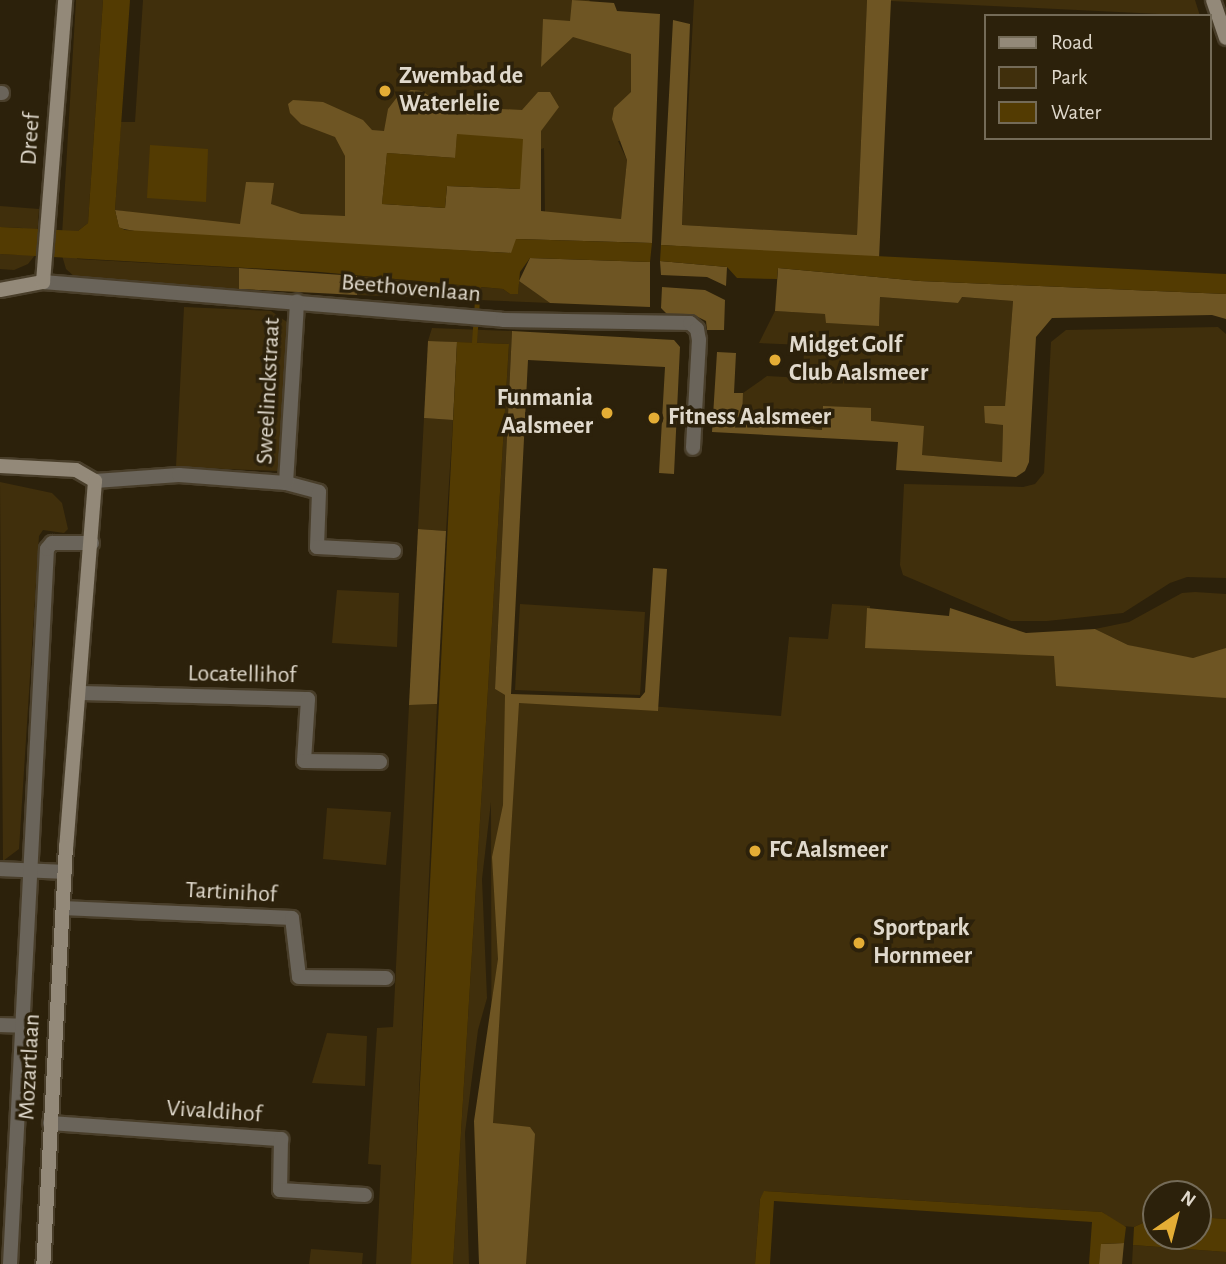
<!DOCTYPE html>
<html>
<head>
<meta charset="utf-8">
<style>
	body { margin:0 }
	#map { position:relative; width:1226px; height:1264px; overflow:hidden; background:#2c210b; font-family:"Alegreya Sans",sans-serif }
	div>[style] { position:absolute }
	.green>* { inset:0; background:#402f0c }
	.forest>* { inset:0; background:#6e5523 }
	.water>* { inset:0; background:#533b02 }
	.stream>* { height:5px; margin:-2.5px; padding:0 2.5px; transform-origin:2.5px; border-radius:2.5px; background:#533b02 }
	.roads { filter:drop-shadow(2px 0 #493e2a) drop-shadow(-2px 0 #493e2a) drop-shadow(0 2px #493e2a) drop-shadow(0 -2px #493e2a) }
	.street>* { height:14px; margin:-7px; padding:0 7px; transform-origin:7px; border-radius:7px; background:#6a645a }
	.secondary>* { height:14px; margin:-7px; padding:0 7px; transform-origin:7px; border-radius:7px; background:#938979 }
	.dots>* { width:19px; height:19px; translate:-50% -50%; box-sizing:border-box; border:4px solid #2c210b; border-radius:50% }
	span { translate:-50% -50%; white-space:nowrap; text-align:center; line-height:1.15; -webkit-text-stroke:7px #2c210b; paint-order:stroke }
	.poi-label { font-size:24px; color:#e0d9cc; font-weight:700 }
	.left { translate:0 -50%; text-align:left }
	.right { translate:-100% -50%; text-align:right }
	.street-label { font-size:24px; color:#e0d9cc }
	.legend { position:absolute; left:984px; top:14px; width:228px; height:126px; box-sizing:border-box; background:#2c210b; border:2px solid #746b58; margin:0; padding:9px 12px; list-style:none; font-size:21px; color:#e0d9cc }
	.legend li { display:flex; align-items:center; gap:14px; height:35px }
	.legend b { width:35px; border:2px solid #746b58 }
	.north { position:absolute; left:1142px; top:1180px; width:70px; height:70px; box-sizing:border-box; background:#2c210b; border:2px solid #746b58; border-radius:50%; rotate:35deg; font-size:19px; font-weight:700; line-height:28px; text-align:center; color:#e0d9cc }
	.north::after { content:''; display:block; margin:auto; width:24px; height:32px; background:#e4ad35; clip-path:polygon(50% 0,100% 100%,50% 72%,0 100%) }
</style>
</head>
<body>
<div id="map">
	<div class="green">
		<div style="clip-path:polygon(76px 0,103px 0,88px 223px,78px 231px,77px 259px,239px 268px,239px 289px,97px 282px,76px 278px,66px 269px,61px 252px)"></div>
		<div style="clip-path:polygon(143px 0,589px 0,634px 48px,629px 141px,618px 141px,627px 160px,621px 219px,545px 215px,544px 148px,339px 218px,241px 228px,115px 210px,121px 122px,135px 122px)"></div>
		<div style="clip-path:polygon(694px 0,867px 0,857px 235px,682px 225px)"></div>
		<div style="clip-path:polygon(1195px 0,1200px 16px,891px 1px,891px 0)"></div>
		<div style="clip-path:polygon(0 206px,39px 209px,36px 254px,28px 264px,14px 270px,0 269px,0 254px,21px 255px,23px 228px,0 227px)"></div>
		<div style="clip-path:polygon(357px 276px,503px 289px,510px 294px,518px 293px,519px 281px,550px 303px,357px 295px)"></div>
		<div style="clip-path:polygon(880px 297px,958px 303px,961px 297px,1013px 301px,1005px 407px,984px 406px,1003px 424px,1002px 462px,922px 455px,871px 421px,871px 408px,822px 430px,742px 424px,743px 393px,767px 376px,803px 378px,804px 345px,759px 343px,775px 311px,826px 314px,826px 323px,879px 325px)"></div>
		<div style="clip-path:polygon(184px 307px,271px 311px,287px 322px,284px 468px,278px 471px,176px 467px)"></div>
		<div style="clip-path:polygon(1218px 327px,1226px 334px,1226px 578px,1187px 577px,1170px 583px,1123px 613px,1047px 621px,1011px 621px,903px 575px,900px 565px,904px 484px,1023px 487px,1035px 484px,1044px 473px,1051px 342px,1066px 330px)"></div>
		<div style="clip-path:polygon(432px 328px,512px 331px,495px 689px,505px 695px,781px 716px,789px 637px,828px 639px,832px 604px,870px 606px,868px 645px,1054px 649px,1226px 687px,1226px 1219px,1198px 1217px,1198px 1194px,1156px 1194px,1156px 1217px,1134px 1227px,1122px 1226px,1102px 1212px,765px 1191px,760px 1199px,755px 1264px,492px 1264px,491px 802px,482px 879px,487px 998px,478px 1030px,465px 1133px,469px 1264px,453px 1264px,509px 344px,428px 341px)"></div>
		<div style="clip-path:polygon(424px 418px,453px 420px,446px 531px,418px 529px)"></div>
		<div style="clip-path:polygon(0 482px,52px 493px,62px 503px,68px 529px,64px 533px,43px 530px,39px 536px,19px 849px,3px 861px)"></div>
		<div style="clip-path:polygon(337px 590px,399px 593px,397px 647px,332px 643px)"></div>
		<div style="clip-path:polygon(1195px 592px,1226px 594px,1226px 648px,1217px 653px,1193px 658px,1162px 654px,1128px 645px,1095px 629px,1129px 622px,1182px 593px)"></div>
		<div style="clip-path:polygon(520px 604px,645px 612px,640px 695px,515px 690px)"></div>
		<div style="clip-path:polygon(437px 704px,411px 1264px,376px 1264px,381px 1165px,368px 1164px,377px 1028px,393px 1027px,409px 705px)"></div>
		<div style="clip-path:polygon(327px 808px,391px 812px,386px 865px,323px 859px)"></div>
		<div style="clip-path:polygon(327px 1033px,367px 1036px,365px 1086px,312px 1083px)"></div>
		<div style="clip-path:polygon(1133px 1245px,1226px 1252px,1226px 1264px,1132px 1264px)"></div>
		<div style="clip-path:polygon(311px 1249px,363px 1253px,362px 1264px,309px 1264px)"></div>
	</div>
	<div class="forest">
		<div style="clip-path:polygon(evenodd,572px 0,614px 3px,617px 11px,660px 14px,652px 243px,517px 239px,512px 253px,150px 234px,119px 228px,115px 210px,240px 224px,246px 182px,274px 183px,271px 204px,301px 214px,345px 216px,345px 156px,335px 137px,301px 124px,290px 113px,288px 104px,293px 100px,323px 102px,363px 120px,372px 130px,384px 131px,388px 109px,398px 96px,411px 90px,422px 91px,443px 106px,522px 110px,538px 92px,550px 92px,559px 107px,541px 131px,541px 211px,621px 219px,627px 160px,612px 119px,614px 108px,631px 92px,631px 54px,573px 37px,541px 67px,543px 19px,570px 21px,572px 0,457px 135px,520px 189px,447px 186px,445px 208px,382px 204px,387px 153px,456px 158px,457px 135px)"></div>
		<div style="clip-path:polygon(867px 0,891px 0,879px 259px,661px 245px,673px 20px,690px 24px,682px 225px,857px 235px)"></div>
		<div style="clip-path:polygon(530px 258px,650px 262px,650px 307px,550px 303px,519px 281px)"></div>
		<div style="clip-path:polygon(660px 261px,727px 267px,726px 286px,707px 277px,661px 275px)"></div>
		<div style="clip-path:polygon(239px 268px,357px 276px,357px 295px,239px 289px)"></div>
		<div style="clip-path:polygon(778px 268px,920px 281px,1226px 294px,1226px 319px,1212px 315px,1052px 318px,1036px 337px,1029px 462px,1025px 471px,1016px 477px,896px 470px,898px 442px,712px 432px,717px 352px,736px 353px,734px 393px,743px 393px,742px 424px,822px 430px,823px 406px,871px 408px,871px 421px,924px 426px,922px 455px,1002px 462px,1003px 425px,985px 423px,984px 406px,1005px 406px,1013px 301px,962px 297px,958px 303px,880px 297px,879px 326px,826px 323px,825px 314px,775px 311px)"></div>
		<div style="clip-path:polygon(662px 287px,705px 290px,725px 300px,724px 330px,707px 330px,706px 321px,696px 316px,667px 314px,661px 308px)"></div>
		<div style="clip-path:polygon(512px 331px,674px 340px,680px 347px,674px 474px,659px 473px,665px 367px,528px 360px,511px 694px,640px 698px,645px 692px,653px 568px,667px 569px,658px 711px,519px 703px,493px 1123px,530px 1127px,535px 1134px,526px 1264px,479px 1264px,474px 1121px,498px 959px,492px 857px,503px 805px,505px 695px,495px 689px)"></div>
		<div style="clip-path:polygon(428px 341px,457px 342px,453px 420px,424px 418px)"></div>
		<div style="clip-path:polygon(418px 529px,446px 531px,437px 704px,409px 705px)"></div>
		<div style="clip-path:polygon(867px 608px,949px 616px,950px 608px,1026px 633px,1095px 629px,1128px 645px,1193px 658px,1226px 648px,1226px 698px,1056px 686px,1054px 656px,865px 648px)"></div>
		<div style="clip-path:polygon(1124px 1243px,1122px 1264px,1099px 1264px,1100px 1244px)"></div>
	</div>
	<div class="water">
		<div style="clip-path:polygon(103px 0,130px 0,115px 210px,119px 227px,125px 230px,511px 253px,516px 239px,652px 243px,650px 262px,530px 258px,520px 272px,518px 294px,510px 294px,503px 289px,320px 272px,0 254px,0 227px,78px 231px,88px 223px)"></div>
		<div style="clip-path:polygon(457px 134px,523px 139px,520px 189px,447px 186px,445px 208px,382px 204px,387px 153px,455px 158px)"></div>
		<div style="clip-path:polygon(150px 145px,208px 149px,206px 202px,147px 198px)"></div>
		<div style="clip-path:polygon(661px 245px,1226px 274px,1226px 294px,920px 281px,778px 268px,777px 279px,737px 278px,727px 267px,660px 261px)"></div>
		<div style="clip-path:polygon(457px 342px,509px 344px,453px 1264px,411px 1264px)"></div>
		<div style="clip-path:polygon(764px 1191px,1102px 1212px,1126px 1227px,1124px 1243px,1101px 1244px,1099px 1264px,1089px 1264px,1092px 1222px,774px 1201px,770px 1264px,755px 1264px,760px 1199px)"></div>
		<div style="clip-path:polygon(1156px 1217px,1156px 1236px,1198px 1236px,1198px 1217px,1226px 1219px,1226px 1252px,1133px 1245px,1134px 1227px)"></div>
	</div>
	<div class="stream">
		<div style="left:474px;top:342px;width:56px;rotate:-85.9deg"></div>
	</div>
	<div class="roads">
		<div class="street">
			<div style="left:0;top:93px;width:2px"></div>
			<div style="left:43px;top:282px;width:462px;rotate:4.7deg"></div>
			<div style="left:503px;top:320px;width:187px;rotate:0.9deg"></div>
			<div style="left:690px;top:323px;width:9px;rotate:41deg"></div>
			<div style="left:697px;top:329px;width:11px;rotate:80deg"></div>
			<div style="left:699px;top:340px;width:108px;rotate:93.2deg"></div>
			<div style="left:95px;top:481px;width:84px;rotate:-4.1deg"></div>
			<div style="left:179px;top:475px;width:107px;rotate:4.3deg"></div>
			<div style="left:286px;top:483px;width:34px;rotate:15deg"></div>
			<div style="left:319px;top:492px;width:55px;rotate:92.1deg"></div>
			<div style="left:317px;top:547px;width:77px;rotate:3deg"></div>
			<div style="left:286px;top:483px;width:182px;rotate:-86.5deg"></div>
			<div style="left:79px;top:693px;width:229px;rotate:1.5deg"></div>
			<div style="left:308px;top:699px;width:62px;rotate:93.7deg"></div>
			<div style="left:304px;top:761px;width:76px;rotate:0.8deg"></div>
			<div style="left:0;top:869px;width:65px;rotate:2.6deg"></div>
			<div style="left:63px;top:908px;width:229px;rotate:2.5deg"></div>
			<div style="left:292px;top:918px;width:59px;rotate:83.2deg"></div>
			<div style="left:299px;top:977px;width:87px;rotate:0.7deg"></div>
			<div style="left:0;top:1025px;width:25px;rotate:2deg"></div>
			<div style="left:50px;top:1123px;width:232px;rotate:4deg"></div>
			<div style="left:281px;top:1139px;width:51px;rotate:91.1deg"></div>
			<div style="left:280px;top:1190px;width:85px;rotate:3.4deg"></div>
			<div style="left:10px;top:1264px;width:716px;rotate:-87.04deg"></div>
			<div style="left:47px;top:549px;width:8px;rotate:-50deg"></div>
			<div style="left:52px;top:543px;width:40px"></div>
		</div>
		<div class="secondary">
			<div style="left:1213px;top:0;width:40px;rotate:71.1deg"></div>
			<div style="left:0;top:290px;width:44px;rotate:-10.5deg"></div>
			<div style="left:43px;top:282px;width:283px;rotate:-85.5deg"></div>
			<div style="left:0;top:466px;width:76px;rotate:3deg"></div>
			<div style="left:76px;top:470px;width:22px;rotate:30deg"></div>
			<div style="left:95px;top:481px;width:366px;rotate:94.5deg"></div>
			<div style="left:66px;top:846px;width:419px;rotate:93.1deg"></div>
		</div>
	</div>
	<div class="dots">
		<div style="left:385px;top:91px;background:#e4ad35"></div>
		<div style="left:775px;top:360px;background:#e4ad35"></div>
		<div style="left:607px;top:413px;background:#e4ad35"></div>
		<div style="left:654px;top:418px;background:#e4ad35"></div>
		<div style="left:755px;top:851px;background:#e4ad35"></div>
		<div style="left:859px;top:943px;background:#e4ad35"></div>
	</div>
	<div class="poi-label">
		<span class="left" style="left:399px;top:91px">Zwembad de<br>Waterlelie</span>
		<span class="left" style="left:789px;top:360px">Midget Golf<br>Club Aalsmeer</span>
		<span class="right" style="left:593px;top:413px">Funmania<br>Aalsmeer</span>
		<span class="left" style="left:668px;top:418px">Fitness Aalsmeer</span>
		<span class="left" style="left:769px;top:851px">FC Aalsmeer</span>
		<span class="left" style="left:873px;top:943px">Sportpark<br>Hornmeer</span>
	</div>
	<div class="street-label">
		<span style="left:31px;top:139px;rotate:-86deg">Dreef</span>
		<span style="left:411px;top:289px;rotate:5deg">Beethovenlaan</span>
		<span style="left:269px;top:391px;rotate:-87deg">Sweelinckstraat</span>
		<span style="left:242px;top:675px;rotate:1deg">Locatellihof</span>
		<span style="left:231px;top:893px;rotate:3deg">Tartinihof</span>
		<span style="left:30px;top:1067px;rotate:-87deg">Mozartlaan</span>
		<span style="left:214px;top:1112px;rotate:4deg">Vivaldihof</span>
	</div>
	<ul class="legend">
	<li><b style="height:9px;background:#938979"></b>Road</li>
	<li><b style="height:19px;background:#402f0c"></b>Park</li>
	<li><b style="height:19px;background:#533b02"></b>Water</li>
	</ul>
	<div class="north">N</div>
</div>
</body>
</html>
